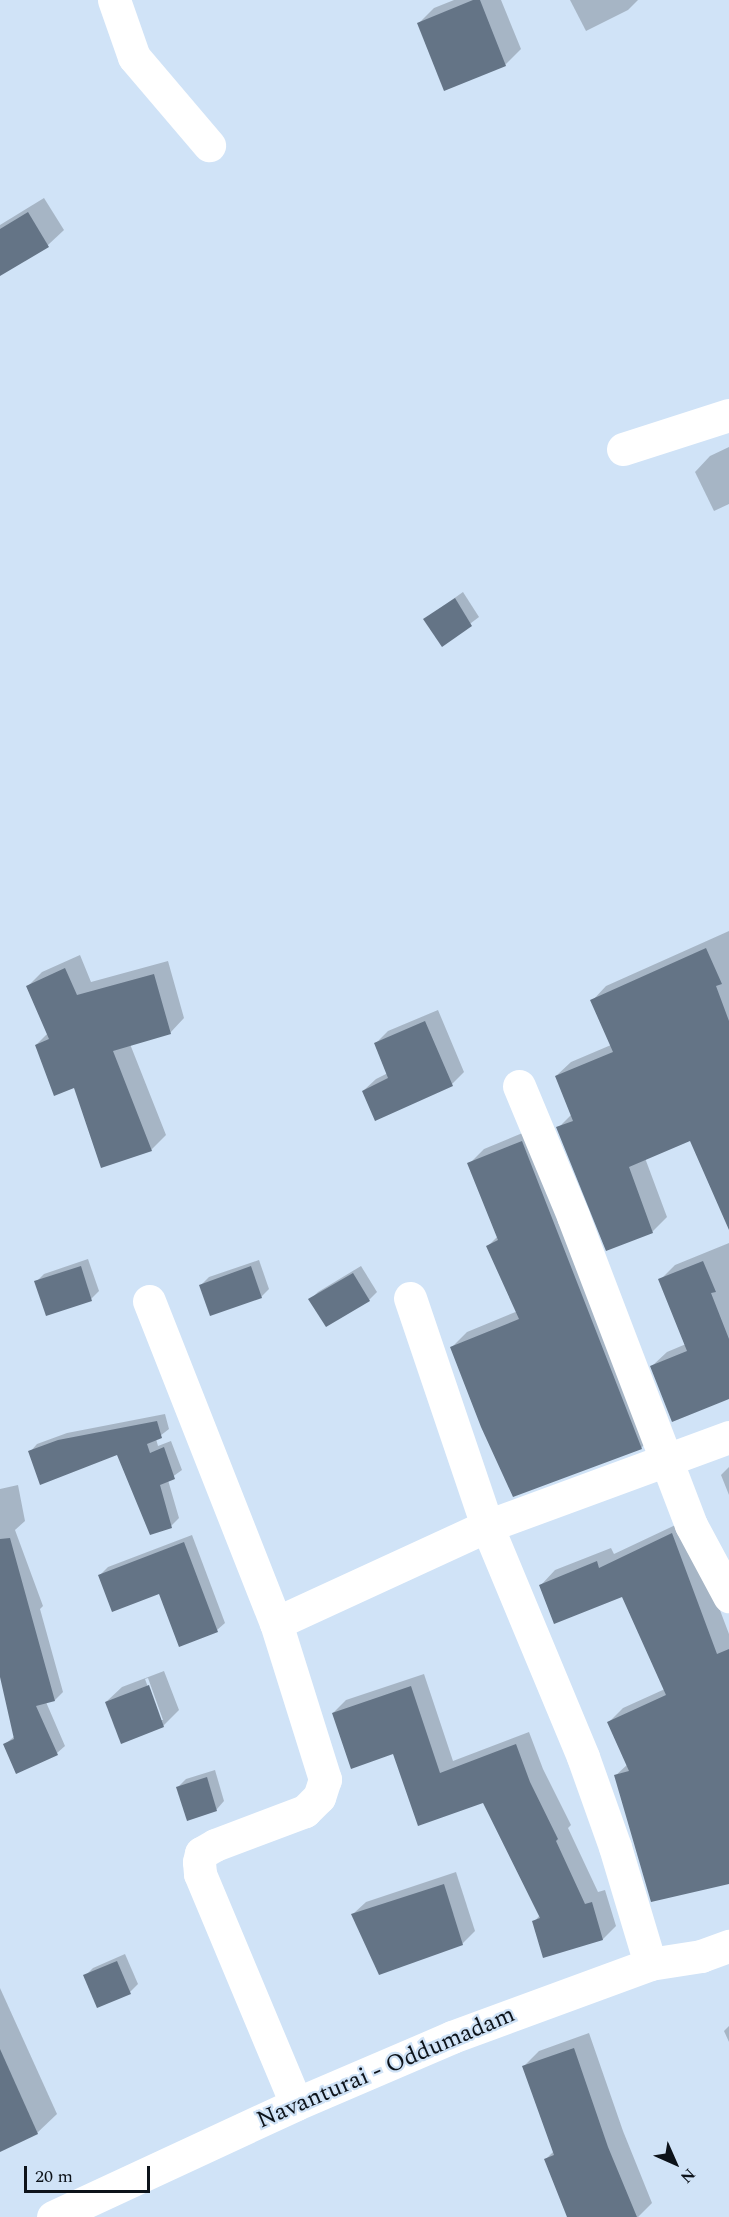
<!DOCTYPE html>
<html>
<head>
<meta charset="utf-8">
<style>
	body { margin:0 }
	#map { position:relative; width:729px; height:2217px; overflow:hidden; background:#d0e3f7; font-family:Spectral,serif }
	div>[style] { position:absolute }
	.shadow>* { inset:0; background:#0003 }
	.building>* { inset:0; background:#647486 }
	.minor>* { height:33px; margin:-16.5px; padding:0 16.5px; transform-origin:16.5px; border-radius:16.5px; background:#fff }
	.secondary>* { height:33px; margin:-16.5px; padding:0 16.5px; transform-origin:16.5px; border-radius:16.5px; background:#fff }
	span { translate:-50% -50%; white-space:nowrap; text-align:center; line-height:1.15; -webkit-text-stroke:4.5px #d0e3f7; paint-order:stroke }
	.street-label { font-size:24px; color:#0d131a }
	.north { position:absolute; left:645px; top:2133px; width:60px; height:60px; -webkit-text-stroke:4px #d0e3f7; paint-order:stroke; rotate:135deg; font-size:16px; font-weight:700; line-height:24px; text-align:center; color:#0d131a }
	.north::after { content:''; display:block; margin:auto; width:21px; height:27px; background:#0d131a; clip-path:polygon(50% 0,100% 100%,50% 72%,0 100%) }
	.scale { position:absolute; left:24px; top:2166px; width:126px; height:27px; box-sizing:border-box; border:3px solid #0d131a; border-top:0; padding-left:8px; font-size:18px; line-height:21px; white-space:nowrap; color:#0d131a; -webkit-text-stroke:4px #d0e3f7; paint-order:stroke }
</style>
</head>
<body>
<div id="map">
	<div class="shadow">
		<div style="clip-path:polygon(454px 0,501px 0,521px 49px,505px 65px,419px 23px,434px 8px)"></div>
		<div style="clip-path:polygon(570px 0,638px 0,628px 10px,586px 31px)"></div>
		<div style="clip-path:polygon(44px 198px,64px 230px,48px 245px,4px 272px,0 265px,0 225px)"></div>
		<div style="clip-path:polygon(729px 447px,729px 504px,714px 511px,695px 472px,710px 456px)"></div>
		<div style="clip-path:polygon(463px 592px,479px 617px,442px 645px,425px 619px)"></div>
		<div style="clip-path:polygon(729px 931px,729px 1226px,691px 1139px,645px 1158px,667px 1217px,652px 1232px,558px 1128px,572px 1114px,556px 1076px,571px 1062px,611px 1045px,592px 1001px,606px 986px)"></div>
		<div style="clip-path:polygon(80px 955px,91px 982px,168px 961px,184px 1018px,170px 1033px,130px 1044px,166px 1135px,151px 1150px,75px 1086px,36px 1045px,48px 1033px,28px 986px,42px 972px)"></div>
		<div style="clip-path:polygon(438px 1010px,464px 1072px,452px 1084px,363px 1091px,376px 1079px,388px 1073px,375px 1044px,388px 1031px)"></div>
		<div style="clip-path:polygon(537px 1127px,656px 1433px,641px 1448px,452px 1347px,467px 1332px,518px 1311px,488px 1246px,498px 1236px,469px 1164px,484px 1149px)"></div>
		<div style="clip-path:polygon(729px 1243px,729px 1397px,652px 1366px,667px 1352px,686px 1344px,660px 1280px,675px 1265px)"></div>
		<div style="clip-path:polygon(88px 1259px,99px 1291px,91px 1299px,36px 1282px,44px 1274px)"></div>
		<div style="clip-path:polygon(259px 1260px,269px 1289px,261px 1297px,201px 1285px,209px 1277px)"></div>
		<div style="clip-path:polygon(361px 1266px,377px 1292px,369px 1300px,310px 1300px,318px 1292px)"></div>
		<div style="clip-path:polygon(165px 1414px,169px 1429px,156px 1439px,158px 1446px,171px 1441px,182px 1470px,168px 1480px,179px 1518px,171px 1526px,118px 1453px,30px 1452px,37px 1444px,67px 1433px)"></div>
		<div style="clip-path:polygon(729px 1467px,729px 1495px,721px 1475px)"></div>
		<div style="clip-path:polygon(18px 1485px,25px 1521px,15px 1530px,43px 1606px,40px 1609px,63px 1692px,55px 1700px,46px 1702px,65px 1746px,57px 1753px,5px 1744px,15px 1736px,0 1671px,0 1489px)"></div>
		<div style="clip-path:polygon(686px 1520px,729px 1634px,729px 1883px,615px 1776px,628px 1764px,609px 1722px,623px 1708px,665px 1689px,623px 1595px,541px 1585px,555px 1570px,611px 1548px,614px 1554px)"></div>
		<div style="clip-path:polygon(192px 1535px,225px 1623px,217px 1630px,160px 1592px,100px 1575px,108px 1567px)"></div>
		<div style="clip-path:polygon(evenodd,164px 1671px,179px 1710px,163px 1726px,106px 1702px,122px 1687px,164px 1671px,148px 1678px,163px 1720px,160px 1720px,145px 1679px,148px 1678px)"></div>
		<div style="clip-path:polygon(424px 1674px,453px 1761px,529px 1732px,543px 1769px,571px 1825px,568px 1828px,598px 1892px,605px 1890px,616px 1926px,603px 1939px,544px 1957px,534px 1922px,540px 1915px,484px 1801px,394px 1752px,333px 1713px,346px 1700px)"></div>
		<div style="clip-path:polygon(215px 1770px,224px 1801px,217px 1809px,188px 1819px,178px 1787px,186px 1779px)"></div>
		<div style="clip-path:polygon(456px 1872px,475px 1931px,462px 1944px,353px 1914px,366px 1902px)"></div>
		<div style="clip-path:polygon(125px 1954px,138px 1984px,130px 1992px,85px 1976px,93px 1968px)"></div>
		<div style="clip-path:polygon(0 1988px,57px 2114px,37px 2133px,0 2150px)"></div>
		<div style="clip-path:polygon(729px 2026px,729px 2042px,724px 2031px)"></div>
		<div style="clip-path:polygon(589px 2033px,623px 2131px,652px 2203px,638px 2217px,569px 2217px,545px 2160px,554px 2151px,524px 2066px,539px 2051px)"></div>
	</div>
	<div class="building">
		<div style="clip-path:polygon(473px 0,480px 0,506px 66px,444px 91px,417px 23px)"></div>
		<div style="clip-path:polygon(28px 212px,49px 247px,0 276px,0 229px)"></div>
		<div style="clip-path:polygon(455px 598px,472px 626px,442px 647px,423px 619px)"></div>
		<div style="clip-path:polygon(706px 948px,722px 984px,716px 986px,729px 1021px,729px 1230px,690px 1141px,629px 1167px,653px 1233px,606px 1251px,556px 1127px,573px 1121px,555px 1076px,613px 1052px,590px 1000px)"></div>
		<div style="clip-path:polygon(65px 968px,77px 995px,154px 974px,171px 1034px,113px 1051px,152px 1151px,101px 1168px,74px 1088px,54px 1096px,35px 1045px,49px 1039px,26px 986px)"></div>
		<div style="clip-path:polygon(425px 1021px,453px 1086px,375px 1121px,362px 1091px,388px 1078px,374px 1043px)"></div>
		<div style="clip-path:polygon(522px 1141px,642px 1449px,513px 1497px,481px 1427px,450px 1347px,519px 1319px,486px 1246px,498px 1240px,467px 1163px)"></div>
		<div style="clip-path:polygon(703px 1261px,716px 1292px,711px 1293px,729px 1339px,729px 1399px,672px 1422px,650px 1366px,687px 1351px,658px 1279px)"></div>
		<div style="clip-path:polygon(81px 1266px,92px 1301px,46px 1316px,34px 1281px)"></div>
		<div style="clip-path:polygon(251px 1266px,262px 1298px,210px 1316px,199px 1285px)"></div>
		<div style="clip-path:polygon(353px 1273px,370px 1301px,326px 1327px,308px 1299px)"></div>
		<div style="clip-path:polygon(157px 1421px,162px 1438px,147px 1444px,150px 1453px,164px 1447px,175px 1479px,160px 1485px,172px 1528px,150px 1535px,117px 1455px,40px 1485px,28px 1451px,58px 1440px)"></div>
		<div style="clip-path:polygon(672px 1533px,717px 1654px,729px 1649px,729px 1884px,651px 1902px,614px 1775px,629px 1771px,607px 1722px,666px 1695px,622px 1597px,554px 1624px,539px 1585px,597px 1561px,599px 1568px)"></div>
		<div style="clip-path:polygon(10px 1538px,55px 1701px,36px 1706px,58px 1755px,16px 1774px,3px 1744px,14px 1739px,0 1677px,0 1539px)"></div>
		<div style="clip-path:polygon(184px 1542px,218px 1632px,179px 1647px,159px 1594px,112px 1612px,98px 1575px)"></div>
		<div style="clip-path:polygon(149px 1685px,164px 1727px,121px 1744px,105px 1702px)"></div>
		<div style="clip-path:polygon(411px 1686px,440px 1773px,516px 1744px,530px 1782px,558px 1839px,556px 1841px,585px 1904px,592px 1902px,603px 1940px,543px 1958px,532px 1921px,540px 1918px,483px 1803px,418px 1826px,393px 1754px,351px 1769px,332px 1713px)"></div>
		<div style="clip-path:polygon(207px 1777px,217px 1811px,187px 1821px,176px 1787px)"></div>
		<div style="clip-path:polygon(444px 1884px,463px 1945px,379px 1975px,351px 1914px)"></div>
		<div style="clip-path:polygon(117px 1961px,131px 1994px,97px 2008px,83px 1975px)"></div>
		<div style="clip-path:polygon(574px 2048px,608px 2147px,637px 2217px,567px 2217px,544px 2159px,554px 2155px,522px 2066px)"></div>
		<div style="clip-path:polygon(0 2049px,38px 2134px,0 2152px)"></div>
	</div>
	<div class="minor">
		<div style="left:114px;top:0;width:60px;rotate:70.7deg"></div>
		<div style="left:134px;top:57px;width:116px;rotate:49.6deg"></div>
		<div style="left:623px;top:449px;width:111px;rotate:-17.8deg"></div>
		<div style="left:519px;top:1086px;width:141px;rotate:67.4deg"></div>
		<div style="left:573px;top:1216px;width:331px;rotate:69.1deg"></div>
		<div style="left:691px;top:1525px;width:81px;rotate:61.8deg"></div>
		<div style="left:410px;top:1298px;width:241px;rotate:71.3deg"></div>
		<div style="left:487px;top:1526px;width:250px;rotate:67.4deg"></div>
		<div style="left:583px;top:1757px;width:96px;rotate:70.4deg"></div>
		<div style="left:615px;top:1847px;width:122px;rotate:73.3deg"></div>
		<div style="left:149px;top:1301px;width:346px;rotate:68.5deg"></div>
		<div style="left:276px;top:1623px;width:164px;rotate:72.6deg"></div>
		<div style="left:325px;top:1779px;width:19px;rotate:108deg"></div>
		<div style="left:319px;top:1797px;width:20px;rotate:135deg"></div>
		<div style="left:305px;top:1811px;width:96px;rotate:159.3deg"></div>
		<div style="left:215px;top:1845px;width:16px;rotate:150deg"></div>
		<div style="left:201px;top:1853px;width:9px;rotate:103deg"></div>
		<div style="left:199px;top:1862px;width:12px;rotate:85deg"></div>
		<div style="left:200px;top:1874px;width:249px;rotate:67.3deg"></div>
		<div style="left:276px;top:1623px;width:232px;rotate:-24.7deg"></div>
		<div style="left:487px;top:1526px;width:258px;rotate:-20.2deg"></div>
	</div>
	<div class="secondary">
		<div style="left:53px;top:2217px;width:268px;rotate:-24.9deg"></div>
		<div style="left:296px;top:2104px;width:170px;rotate:-23.2deg"></div>
		<div style="left:452px;top:2037px;width:211px;rotate:-20.2deg"></div>
		<div style="left:650px;top:1964px;width:52px;rotate:-8.9deg"></div>
		<div style="left:701px;top:1956px;width:30px;rotate:-20deg"></div>
	</div>
	<div class="street-label">
		<span style="left:386px;top:2068px;rotate:-23deg">Navanturai - Oddumadam</span>
	</div>
	<div class="north">N</div>
	<div class="scale">20 m</div>
</div>
</body>
</html>
